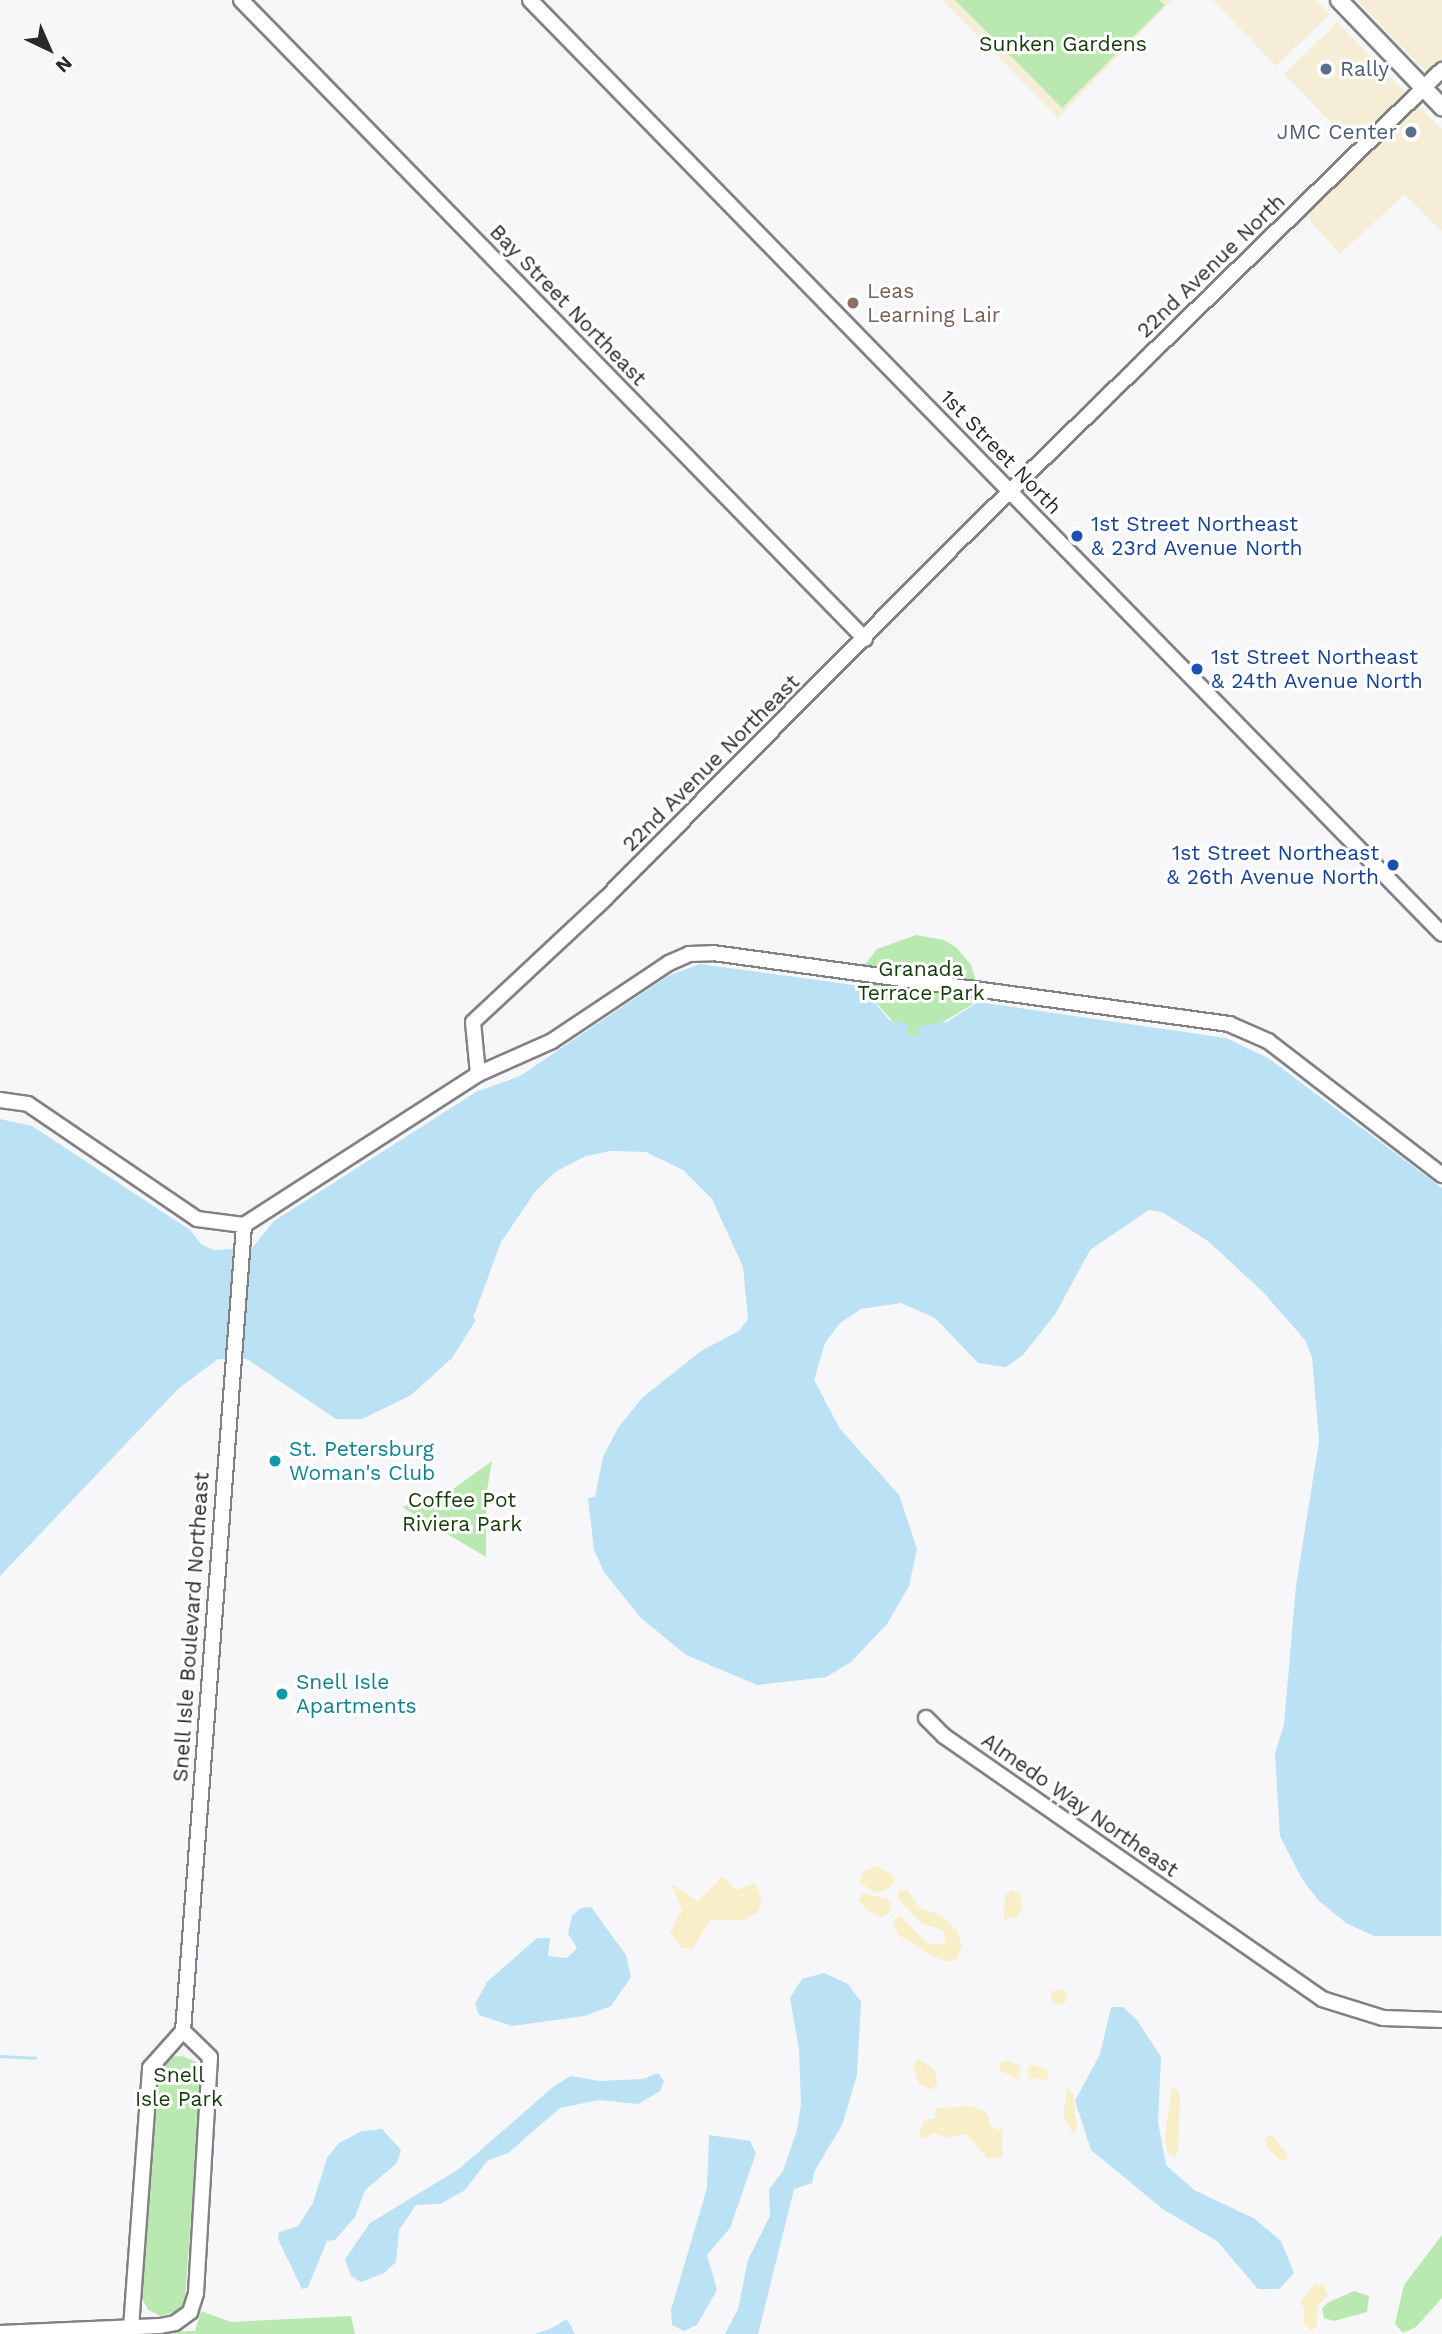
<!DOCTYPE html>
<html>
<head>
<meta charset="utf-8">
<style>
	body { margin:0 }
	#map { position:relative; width:1442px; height:2334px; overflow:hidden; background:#f7f7fa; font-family:"Work Sans",sans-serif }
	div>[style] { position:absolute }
	.commercial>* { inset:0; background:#f6edd7 }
	.green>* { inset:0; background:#bae8b1 }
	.sand>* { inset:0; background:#f8eec8 }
	.round { border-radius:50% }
	.water>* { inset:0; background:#bae1f4 }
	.stream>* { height:2.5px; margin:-1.25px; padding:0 1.25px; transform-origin:1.25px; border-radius:1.25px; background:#bae1f4 }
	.roads { filter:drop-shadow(2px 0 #828285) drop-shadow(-2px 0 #828285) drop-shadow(0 2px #828285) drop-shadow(0 -2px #828285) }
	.secondary>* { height:14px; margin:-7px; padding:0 7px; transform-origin:7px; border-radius:7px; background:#fff }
	.primary>* { height:16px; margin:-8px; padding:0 8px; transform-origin:8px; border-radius:8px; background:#fff }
	.dots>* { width:19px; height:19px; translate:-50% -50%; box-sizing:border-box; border:4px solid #fff; border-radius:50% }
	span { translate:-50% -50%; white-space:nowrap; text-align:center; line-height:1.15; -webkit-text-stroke:6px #fff; paint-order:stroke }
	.park-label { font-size:21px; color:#123d09 }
	.service-label { font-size:21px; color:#4e5e75 }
	.left { translate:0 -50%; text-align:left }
	.right { translate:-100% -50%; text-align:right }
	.street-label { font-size:21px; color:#29292b }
	.education-label { font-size:21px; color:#785e54 }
	.transit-label { font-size:21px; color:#164399 }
	.culture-label { font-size:21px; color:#0d838f }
	.north { position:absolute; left:14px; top:14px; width:70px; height:70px; -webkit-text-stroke:5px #fff; paint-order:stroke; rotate:136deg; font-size:19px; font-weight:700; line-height:28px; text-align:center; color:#29292b }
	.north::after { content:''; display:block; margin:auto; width:24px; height:32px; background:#29292b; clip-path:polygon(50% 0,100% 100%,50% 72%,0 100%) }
</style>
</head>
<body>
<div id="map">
	<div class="commercial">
		<div style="clip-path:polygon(942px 0,1172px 0,1058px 118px)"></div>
		<div style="clip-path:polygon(1213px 0,1316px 0,1330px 14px,1276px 66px)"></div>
		<div style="clip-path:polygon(1357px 0,1442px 0,1442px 62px,1429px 75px)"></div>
		<div style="clip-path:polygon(1337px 22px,1408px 95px,1355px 147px,1284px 74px)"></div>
		<div style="clip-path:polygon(1416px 103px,1442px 129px,1442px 232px,1405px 194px,1340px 254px,1303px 213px)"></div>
	</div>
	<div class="green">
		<div style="clip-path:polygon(955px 0,1159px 0,1165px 5px,1062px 108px)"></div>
		<div style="clip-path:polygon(916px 935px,944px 940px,957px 948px,971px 965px,977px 984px,973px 1004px,918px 1037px,906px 1036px,861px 986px,863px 967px,877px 949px)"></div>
		<div style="clip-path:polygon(492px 1461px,486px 1496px,486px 1557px,402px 1507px,449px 1492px)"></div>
		<div style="clip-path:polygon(183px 2056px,196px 2062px,202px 2072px,185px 2299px,180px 2310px,161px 2316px,148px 2310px,142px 2298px,159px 2069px,169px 2057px)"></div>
		<div style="clip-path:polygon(1442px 2235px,1442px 2298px,1416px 2327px,1403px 2333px,1395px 2324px,1404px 2285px)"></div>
		<div style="clip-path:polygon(1354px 2291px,1369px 2296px,1367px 2312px,1334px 2321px,1324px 2318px,1322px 2309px,1327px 2303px)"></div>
		<div style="clip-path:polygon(201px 2311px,231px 2322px,351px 2316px,355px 2334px,105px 2334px,195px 2331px)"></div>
	</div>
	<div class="sand">
		<div style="clip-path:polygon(874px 1866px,892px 1874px,895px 1882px,890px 1888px,876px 1893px,859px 1882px,863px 1872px)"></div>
		<div style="clip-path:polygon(722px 1877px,736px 1890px,755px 1883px,762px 1897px,758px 1912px,744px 1920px,710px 1920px,692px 1949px,682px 1948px,670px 1932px,682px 1910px,671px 1884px,698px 1901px)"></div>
		<div style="clip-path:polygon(907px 1890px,920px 1908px,943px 1916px,956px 1929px,962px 1946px,956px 1961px,942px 1961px,898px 1935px,893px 1923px,899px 1915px,930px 1945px,946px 1943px,943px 1930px,921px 1923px,898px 1899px,898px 1892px)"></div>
		<div style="clip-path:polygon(1012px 1890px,1020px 1894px,1023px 1907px,1016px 1917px,1004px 1919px,1005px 1895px)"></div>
		<div style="clip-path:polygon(863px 1893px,887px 1899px,892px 1904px,888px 1914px,881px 1917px,867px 1911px,858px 1899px)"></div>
		<div class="round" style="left:1051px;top:1989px;width:16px;height:16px"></div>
		<div style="clip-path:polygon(919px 2059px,934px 2069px,938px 2082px,932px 2090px,919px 2084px,913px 2065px)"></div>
		<div style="clip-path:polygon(1005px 2060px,1020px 2066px,1019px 2080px,1000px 2070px,999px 2064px)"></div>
		<div style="clip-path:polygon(1032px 2064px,1047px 2070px,1048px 2080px,1029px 2079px,1027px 2070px)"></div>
		<div style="clip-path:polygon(1172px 2085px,1180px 2095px,1178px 2152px,1174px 2157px,1167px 2152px,1165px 2136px)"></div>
		<div style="clip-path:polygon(1067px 2088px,1073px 2093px,1077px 2128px,1073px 2134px,1063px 2116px)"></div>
		<div style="clip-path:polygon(953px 2107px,970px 2106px,986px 2112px,991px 2126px,1002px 2131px,1002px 2157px,988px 2159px,966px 2134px,946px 2138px,934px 2133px,923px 2139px,919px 2136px,924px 2121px,935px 2118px,936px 2108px)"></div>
		<div style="clip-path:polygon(1271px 2135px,1288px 2154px,1286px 2161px,1279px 2160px,1267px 2147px,1264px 2139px)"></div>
		<div style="clip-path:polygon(1315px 2284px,1324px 2286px,1328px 2295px,1317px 2307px,1317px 2326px,1310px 2330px,1303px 2323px,1305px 2309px,1300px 2303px)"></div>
	</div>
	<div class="water">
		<div style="clip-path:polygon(700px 964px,861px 986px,889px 1020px,907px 1024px,907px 1036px,918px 1037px,919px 1026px,947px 1022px,978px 1002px,1226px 1038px,1268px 1058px,1442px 1188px,1441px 1936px,1374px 1936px,1346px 1923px,1319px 1901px,1302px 1879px,1280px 1836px,1275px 1753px,1284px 1725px,1296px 1586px,1319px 1441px,1312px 1357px,1305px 1340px,1264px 1293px,1208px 1241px,1162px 1212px,1149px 1210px,1090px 1250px,1056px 1313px,1023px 1355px,1006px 1367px,978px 1363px,935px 1318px,901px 1303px,861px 1309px,840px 1323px,825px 1343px,814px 1380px,840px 1429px,899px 1495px,917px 1549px,909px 1586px,887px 1624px,851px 1662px,826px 1677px,757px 1685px,686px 1655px,641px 1618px,604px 1572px,594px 1550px,588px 1498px,595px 1497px,603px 1457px,618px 1428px,642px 1398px,701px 1351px,739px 1331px,748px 1319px,743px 1267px,712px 1199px,683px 1170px,646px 1152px,611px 1151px,586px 1156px,555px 1172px,535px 1192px,501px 1242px,473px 1318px,476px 1320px,452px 1358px,411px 1395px,362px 1419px,336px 1419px,247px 1359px,218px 1359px,179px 1388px,0 1576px,0 1119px,32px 1126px,190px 1230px,202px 1245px,214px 1250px,252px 1248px,274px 1221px,476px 1092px,520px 1076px,668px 976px)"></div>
		<div style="clip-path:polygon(591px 1907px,626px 1955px,631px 1977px,611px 2006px,584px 2016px,512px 2026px,479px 2015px,475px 2004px,487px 1982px,537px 1938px,550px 1938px,548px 1956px,567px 1958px,577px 1948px,568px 1934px,572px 1916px,581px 1908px)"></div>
		<div style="clip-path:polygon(824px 1973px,848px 1984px,861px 2002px,857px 2075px,842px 2125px,814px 2172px,812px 2183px,794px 2189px,758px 2334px,725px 2334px,738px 2309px,748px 2260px,770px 2216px,769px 2189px,783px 2171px,797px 2130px,801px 2104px,799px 2050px,790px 1998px,802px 1979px)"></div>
		<div style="clip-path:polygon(1111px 2007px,1123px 2007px,1137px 2020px,1161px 2057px,1158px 2122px,1166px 2165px,1194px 2190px,1255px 2219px,1281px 2241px,1294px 2273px,1279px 2289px,1258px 2289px,1217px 2241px,1164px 2210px,1091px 2150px,1075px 2101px,1100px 2054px)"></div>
		<div style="clip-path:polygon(658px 2073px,664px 2081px,660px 2091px,638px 2104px,599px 2100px,560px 2108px,508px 2153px,487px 2161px,465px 2190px,440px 2204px,416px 2205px,399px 2230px,396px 2262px,384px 2273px,361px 2282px,351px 2276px,345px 2259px,370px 2223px,459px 2169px,553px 2087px,571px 2076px,600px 2081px,643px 2079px)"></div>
		<div style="clip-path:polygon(382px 2129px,401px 2150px,397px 2163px,365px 2190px,355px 2217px,335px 2240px,327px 2241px,308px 2287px,302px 2289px,278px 2239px,279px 2232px,298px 2226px,313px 2203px,327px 2158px,339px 2143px,362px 2131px)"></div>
		<div style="clip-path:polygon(709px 2135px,750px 2141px,756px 2153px,730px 2228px,707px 2255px,717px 2290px,697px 2325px,684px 2331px,672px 2325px,671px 2310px,707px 2188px)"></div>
		<div style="clip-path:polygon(567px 2319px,575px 2334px,535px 2334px,552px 2328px)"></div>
	</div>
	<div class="stream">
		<div style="left:0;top:2056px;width:35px;rotate:3deg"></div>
	</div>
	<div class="roads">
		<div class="secondary">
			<div style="left:241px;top:0;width:893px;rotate:45.68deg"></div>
			<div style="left:530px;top:0;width:1305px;rotate:45.68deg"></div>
			<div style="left:478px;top:1074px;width:52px;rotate:-95.5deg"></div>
			<div style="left:473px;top:1022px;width:182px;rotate:-43deg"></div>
			<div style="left:606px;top:898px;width:502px;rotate:-45.32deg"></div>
			<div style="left:959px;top:541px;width:675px;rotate:-44.28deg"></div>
			<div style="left:0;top:1100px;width:28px;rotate:8deg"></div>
			<div style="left:28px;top:1104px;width:204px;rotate:34.2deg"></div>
			<div style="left:197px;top:1219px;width:47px;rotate:7.3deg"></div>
			<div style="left:244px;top:1225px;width:278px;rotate:-32.8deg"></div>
			<div style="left:478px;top:1074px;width:81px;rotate:-24deg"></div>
			<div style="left:552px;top:1041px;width:141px;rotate:-33.7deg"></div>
			<div style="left:669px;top:963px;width:22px;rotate:-24deg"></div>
			<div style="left:689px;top:954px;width:24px;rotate:-2deg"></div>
			<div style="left:713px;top:953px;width:521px;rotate:7.83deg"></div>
			<div style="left:1229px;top:1024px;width:43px;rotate:23.6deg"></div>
			<div style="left:1268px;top:1041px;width:220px;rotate:37.6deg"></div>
			<div style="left:926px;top:1718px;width:25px;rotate:45deg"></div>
			<div style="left:944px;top:1736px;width:460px;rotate:34.8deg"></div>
			<div style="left:1322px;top:1999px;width:64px;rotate:17.3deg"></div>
			<div style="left:1383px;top:2018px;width:59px;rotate:1.9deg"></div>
			<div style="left:131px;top:2328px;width:261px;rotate:-85.8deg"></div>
			<div style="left:150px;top:2068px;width:50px;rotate:-48.3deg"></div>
			<div style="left:183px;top:2031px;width:808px;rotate:-85.67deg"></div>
			<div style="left:0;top:2333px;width:160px;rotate:-2.5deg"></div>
			<div style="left:160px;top:2326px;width:15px;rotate:-11deg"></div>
			<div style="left:175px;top:2323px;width:19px;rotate:-36deg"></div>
			<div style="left:190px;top:2312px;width:20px;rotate:-72deg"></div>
			<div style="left:196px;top:2293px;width:236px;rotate:-86.6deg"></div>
			<div style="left:210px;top:2057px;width:37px;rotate:-136deg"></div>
		</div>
		<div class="primary">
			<div style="left:1339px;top:0;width:149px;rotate:46.1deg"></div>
		</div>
	</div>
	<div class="dots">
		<div style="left:1326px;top:69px;background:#5c6f8a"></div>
		<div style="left:1411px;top:132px;background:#5c6f8a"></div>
		<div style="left:853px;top:303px;background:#8d6e63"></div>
		<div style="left:1077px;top:536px;background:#1a4fb4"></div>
		<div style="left:1197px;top:669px;background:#1a4fb4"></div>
		<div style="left:1393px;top:865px;background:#1a4fb4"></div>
		<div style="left:275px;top:1461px;background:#0f9aa8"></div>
		<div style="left:282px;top:1694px;background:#0f9aa8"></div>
	</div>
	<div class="park-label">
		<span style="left:1063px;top:44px">Sunken Gardens</span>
		<span style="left:921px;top:981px">Granada<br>Terrace Park</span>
		<span style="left:462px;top:1512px">Coffee Pot<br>Riviera Park</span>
		<span style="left:179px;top:2087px">Snell<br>Isle Park</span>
	</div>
	<div class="service-label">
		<span class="left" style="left:1340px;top:69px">Rally</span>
		<span class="right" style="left:1397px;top:132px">JMC Center</span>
	</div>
	<div class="street-label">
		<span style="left:1211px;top:266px;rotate:-44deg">22nd Avenue North</span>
		<span style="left:568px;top:305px;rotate:46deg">Bay Street Northeast</span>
		<span style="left:1001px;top:452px;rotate:46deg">1st Street North</span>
		<span style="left:711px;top:763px;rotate:-45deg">22nd Avenue Northeast</span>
		<span style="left:191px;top:1627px;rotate:-86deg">Snell Isle Boulevard Northeast</span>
		<span style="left:1080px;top:1805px;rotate:35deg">Almedo Way Northeast</span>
	</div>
	<div class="education-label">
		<span class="left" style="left:867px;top:303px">Leas<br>Learning Lair</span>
	</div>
	<div class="transit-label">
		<span class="left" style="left:1091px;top:536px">1st Street Northeast<br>&amp; 23rd Avenue North</span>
		<span class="left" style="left:1211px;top:669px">1st Street Northeast<br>&amp; 24th Avenue North</span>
		<span class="right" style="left:1379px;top:865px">1st Street Northeast<br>&amp; 26th Avenue North</span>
	</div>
	<div class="culture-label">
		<span class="left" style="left:289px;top:1461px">St. Petersburg<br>Woman's Club</span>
		<span class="left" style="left:296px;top:1694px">Snell Isle<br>Apartments</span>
	</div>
	<div class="north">N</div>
</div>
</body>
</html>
